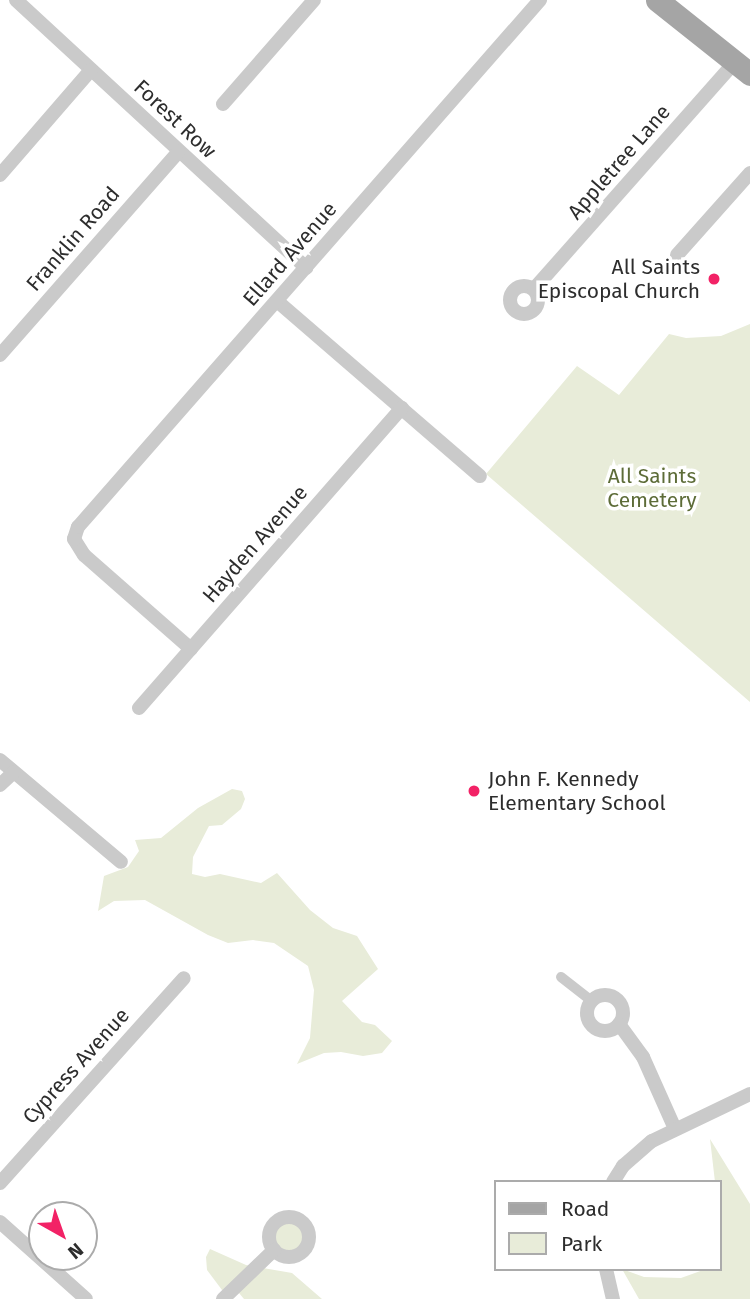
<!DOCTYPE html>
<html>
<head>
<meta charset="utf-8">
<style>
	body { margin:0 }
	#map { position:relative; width:750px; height:1299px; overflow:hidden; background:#fff; font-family:"Fira Sans",sans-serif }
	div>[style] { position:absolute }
	.green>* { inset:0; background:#e8ecd9 }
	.round { border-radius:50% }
	.pedestrian>* { height:10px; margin:-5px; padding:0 5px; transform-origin:5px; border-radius:5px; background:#cacaca }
	.minor>* { height:14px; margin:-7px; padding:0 7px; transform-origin:7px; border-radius:7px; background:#cacaca }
	.minor>.ring { margin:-7px; padding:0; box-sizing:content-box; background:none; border:14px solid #cacaca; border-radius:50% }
	.primary>* { height:23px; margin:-11.5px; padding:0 11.5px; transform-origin:11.5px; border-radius:11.5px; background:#a5a5a5 }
	.dots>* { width:19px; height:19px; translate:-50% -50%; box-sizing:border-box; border:4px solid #fff; border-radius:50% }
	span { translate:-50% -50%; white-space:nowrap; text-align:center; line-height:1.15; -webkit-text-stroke:7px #fff; paint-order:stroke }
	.street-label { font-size:21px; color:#2d2d2d }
	.poi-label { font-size:21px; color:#2d2d2d }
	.right { translate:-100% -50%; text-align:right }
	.left { translate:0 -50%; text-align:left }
	.park-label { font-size:21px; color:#5d6c38 }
	.legend { position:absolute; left:494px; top:1180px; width:228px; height:91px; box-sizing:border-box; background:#fff; border:2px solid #ababab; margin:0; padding:9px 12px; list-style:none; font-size:21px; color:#2d2d2d }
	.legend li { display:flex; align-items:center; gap:14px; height:35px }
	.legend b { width:35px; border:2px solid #ababab }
	.north { position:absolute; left:28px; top:1201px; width:70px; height:70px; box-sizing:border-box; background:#fff; border:2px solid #ababab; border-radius:50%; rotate:140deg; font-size:19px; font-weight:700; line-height:28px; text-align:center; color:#2d2d2d }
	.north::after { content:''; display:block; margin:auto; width:24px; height:32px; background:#f22266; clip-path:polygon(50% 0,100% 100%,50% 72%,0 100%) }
</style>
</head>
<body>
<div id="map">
	<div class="green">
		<div style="clip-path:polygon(750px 324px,750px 702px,486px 474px,577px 366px,619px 395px,669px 334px,686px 338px,721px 336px)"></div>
		<div style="clip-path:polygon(232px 789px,242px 791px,245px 799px,241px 809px,222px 825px,209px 826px,193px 857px,192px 874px,205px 877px,220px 874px,261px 883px,277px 873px,310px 910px,333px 928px,357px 936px,378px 969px,342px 1001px,362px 1022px,375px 1025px,392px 1041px,382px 1053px,363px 1056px,341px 1052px,324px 1053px,297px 1064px,310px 1038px,314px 990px,308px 966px,274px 943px,253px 940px,228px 943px,208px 935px,145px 900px,114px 901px,98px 911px,104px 876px,128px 867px,139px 851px,135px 840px,161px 838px,198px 808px)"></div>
		<div style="clip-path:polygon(710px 1139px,750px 1204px,750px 1299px,639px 1299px,622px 1269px,644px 1277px,681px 1278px,706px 1269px,720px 1269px,720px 1182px,715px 1182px)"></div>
		<div class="round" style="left:273px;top:1221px;width:32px;height:32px"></div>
		<div style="clip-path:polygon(210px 1249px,246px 1265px,292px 1273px,322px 1299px,244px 1299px,239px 1293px,222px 1290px,207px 1270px,206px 1257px)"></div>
	</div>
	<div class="pedestrian">
		<div style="left:561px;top:977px;width:39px;rotate:38deg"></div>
	</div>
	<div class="minor">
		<div style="left:16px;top:0;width:395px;rotate:42.7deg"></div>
		<div style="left:223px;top:104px;width:138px;rotate:-48.8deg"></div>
		<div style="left:0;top:175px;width:139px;rotate:-49.1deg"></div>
		<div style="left:677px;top:255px;width:110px;rotate:-48.3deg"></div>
		<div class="ring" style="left:510px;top:286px;width:14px;height:14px"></div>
		<div style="left:534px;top:289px;width:303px;rotate:-48.5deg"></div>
		<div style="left:277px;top:301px;width:268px;rotate:40.8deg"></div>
		<div style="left:0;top:355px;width:271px;rotate:-48.7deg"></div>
		<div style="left:191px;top:649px;width:142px;rotate:-138.7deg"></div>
		<div style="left:84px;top:555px;width:19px;rotate:-122deg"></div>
		<div style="left:74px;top:539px;width:13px;rotate:-72deg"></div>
		<div style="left:78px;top:527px;width:701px;rotate:-48.76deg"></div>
		<div style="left:139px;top:708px;width:399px;rotate:-48.8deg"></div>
		<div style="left:0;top:760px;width:158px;rotate:40.1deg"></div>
		<div style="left:0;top:785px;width:18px;rotate:-43deg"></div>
		<div class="ring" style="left:587px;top:995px;width:22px;height:22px"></div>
		<div style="left:619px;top:1024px;width:41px;rotate:54deg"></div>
		<div style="left:643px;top:1057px;width:79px;rotate:66deg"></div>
		<div style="left:613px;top:1182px;width:19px;rotate:-58deg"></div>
		<div style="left:623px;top:1166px;width:38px;rotate:-41deg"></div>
		<div style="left:652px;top:1141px;width:109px;rotate:-25.6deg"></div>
		<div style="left:0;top:1183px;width:275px;rotate:-48.1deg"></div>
		<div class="ring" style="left:269px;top:1217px;width:26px;height:26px"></div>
		<div style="left:0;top:1222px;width:115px;rotate:41.8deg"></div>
		<div style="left:606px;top:1269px;width:31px;rotate:77deg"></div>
		<div style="left:223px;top:1299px;width:71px;rotate:-43.9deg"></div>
	</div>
	<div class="primary">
		<div style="left:657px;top:0;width:119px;rotate:38.5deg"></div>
	</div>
	<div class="dots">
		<div style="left:714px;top:279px;background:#f22266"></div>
		<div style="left:474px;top:791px;background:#f22266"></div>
	</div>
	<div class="street-label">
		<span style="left:175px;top:119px;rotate:43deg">Forest Row</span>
		<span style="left:619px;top:162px;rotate:-49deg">Appletree Lane</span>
		<span style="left:73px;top:239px;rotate:-49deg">Franklin Road</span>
		<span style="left:290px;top:254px;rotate:-49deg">Ellard Avenue</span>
		<span style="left:255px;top:544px;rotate:-49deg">Hayden Avenue</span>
		<span style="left:76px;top:1066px;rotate:-48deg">Cypress Avenue</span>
	</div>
	<div class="poi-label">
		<span class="right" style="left:700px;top:279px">All Saints<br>Episcopal Church</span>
		<span class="left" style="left:488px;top:791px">John F. Kennedy<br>Elementary School</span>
	</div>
	<div class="park-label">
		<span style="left:652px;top:488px">All Saints<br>Cemetery</span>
	</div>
	<ul class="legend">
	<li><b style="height:9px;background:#a5a5a5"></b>Road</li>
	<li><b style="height:19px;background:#e8ecd9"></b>Park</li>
	</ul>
	<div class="north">N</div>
</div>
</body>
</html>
